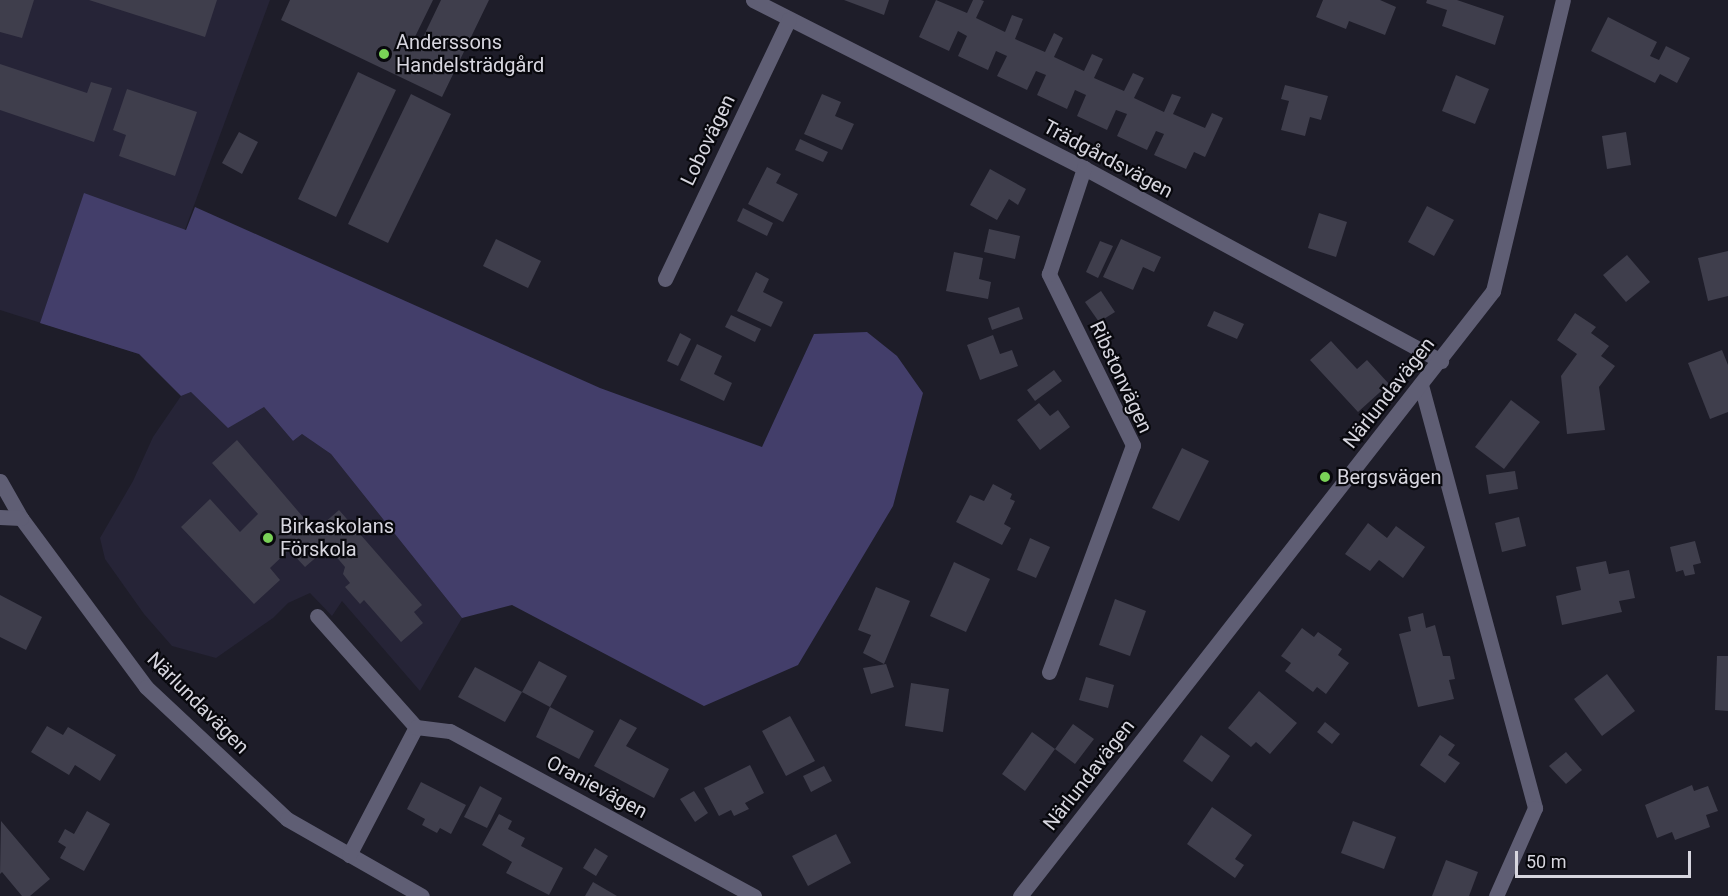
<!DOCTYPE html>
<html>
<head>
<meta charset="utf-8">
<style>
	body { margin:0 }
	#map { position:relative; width:1728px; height:896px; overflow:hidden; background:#1e1d29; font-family:Roboto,sans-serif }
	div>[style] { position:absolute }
	.built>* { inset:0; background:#262437 }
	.green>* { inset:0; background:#433e6a }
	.building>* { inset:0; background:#3f3e4c }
	.minor>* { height:15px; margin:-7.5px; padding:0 7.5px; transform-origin:7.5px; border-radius:7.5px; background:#5f5e74 }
	.dots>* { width:16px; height:16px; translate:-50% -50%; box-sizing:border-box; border:3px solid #08080d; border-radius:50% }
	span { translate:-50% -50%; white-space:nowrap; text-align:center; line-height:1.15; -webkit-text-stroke:4.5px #08080d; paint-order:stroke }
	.poi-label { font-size:20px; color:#d7d6df }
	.left { translate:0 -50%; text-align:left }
	.street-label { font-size:20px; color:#d7d6df }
	.scale { position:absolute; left:1515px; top:851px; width:176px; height:27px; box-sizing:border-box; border:3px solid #d7d6df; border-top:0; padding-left:8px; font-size:18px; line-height:21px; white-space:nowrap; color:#d7d6df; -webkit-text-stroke:4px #08080d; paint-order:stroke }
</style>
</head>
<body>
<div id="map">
	<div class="built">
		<div style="clip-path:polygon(0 0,270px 0,139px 354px,0 310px)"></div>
		<div style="clip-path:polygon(191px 392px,264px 407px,293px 441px,302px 434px,331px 454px,462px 618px,420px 691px,342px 601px,332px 616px,310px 593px,288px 603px,273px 618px,216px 658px,172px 646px,144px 614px,105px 559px,100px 538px,133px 481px,153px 437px,181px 396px)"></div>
	</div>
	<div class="green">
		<div style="clip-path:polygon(84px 193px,186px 230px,195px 207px,600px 388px,762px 447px,814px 334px,867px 332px,897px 356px,923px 393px,893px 506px,798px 665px,704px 706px,512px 605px,462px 618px,331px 454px,302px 434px,293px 441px,264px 407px,228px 428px,191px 392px,181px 396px,139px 354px,40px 323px)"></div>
	</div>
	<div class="building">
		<div style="clip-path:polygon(0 0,34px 0,22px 38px,0 32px)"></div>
		<div style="clip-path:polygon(89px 0,217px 0,205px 37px)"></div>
		<div style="clip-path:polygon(290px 0,433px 0,410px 47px,417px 50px,441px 0,489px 0,442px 97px,281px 20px)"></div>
		<div style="clip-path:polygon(844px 0,889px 0,884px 15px)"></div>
		<div style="clip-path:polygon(936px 0,967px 13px,973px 0,981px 0,984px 1px,976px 18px,1005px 32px,1012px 15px,1023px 19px,1015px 39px,1045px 52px,1054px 33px,1063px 38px,1054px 57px,1084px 71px,1092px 54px,1103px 59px,1094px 78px,1124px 91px,1133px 73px,1144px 78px,1134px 98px,1164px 112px,1172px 94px,1181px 97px,1173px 114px,1205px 128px,1212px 113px,1223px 118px,1205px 157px,1194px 152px,1186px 169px,1154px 155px,1164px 134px,1156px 131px,1147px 150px,1117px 136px,1127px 114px,1116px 110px,1107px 130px,1077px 116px,1086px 95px,1075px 90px,1067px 109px,1037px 95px,1046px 75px,1036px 71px,1027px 90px,997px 76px,1007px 56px,996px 51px,988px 70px,958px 56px,967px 36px,958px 31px,949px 51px,919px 37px)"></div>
		<div style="clip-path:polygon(1323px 0,1380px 0,1396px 7px,1385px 35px,1349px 21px,1346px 29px,1316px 17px)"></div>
		<div style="clip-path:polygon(1427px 0,1457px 0,1504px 16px,1495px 45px,1442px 26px,1447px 10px,1426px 3px)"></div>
		<div style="clip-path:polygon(1608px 17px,1657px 42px,1650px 56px,1659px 60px,1666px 46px,1690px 58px,1677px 83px,1660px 74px,1655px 83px,1591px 51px)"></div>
		<div style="clip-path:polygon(0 64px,87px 93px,91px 82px,112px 88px,94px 142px,0 110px)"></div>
		<div style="clip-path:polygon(358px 72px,396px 90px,336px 217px,298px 199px)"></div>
		<div style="clip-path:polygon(1456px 75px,1489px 89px,1475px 124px,1442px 111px)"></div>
		<div style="clip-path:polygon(1285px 85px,1328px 96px,1321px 120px,1310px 117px,1305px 136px,1281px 130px,1289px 101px,1281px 99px)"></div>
		<div style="clip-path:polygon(127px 89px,197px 112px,175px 176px,119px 156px,126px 135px,113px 130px)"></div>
		<div style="clip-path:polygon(411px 94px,451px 114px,388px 243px,348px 224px)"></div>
		<div style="clip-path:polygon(822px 94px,841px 102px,835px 116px,854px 124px,842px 150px,804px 134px)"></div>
		<div style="clip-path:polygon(239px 132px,258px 142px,242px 174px,222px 163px)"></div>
		<div style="clip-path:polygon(1626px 132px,1631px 165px,1607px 169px,1602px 136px)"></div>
		<div style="clip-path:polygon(800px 139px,828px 152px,823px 162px,795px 150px)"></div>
		<div style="clip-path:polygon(767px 167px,781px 174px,776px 183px,798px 194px,783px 222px,748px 204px)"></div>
		<div style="clip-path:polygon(990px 169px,1026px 189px,1018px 205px,1009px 199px,997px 220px,970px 205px)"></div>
		<div style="clip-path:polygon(1427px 206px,1454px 220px,1434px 256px,1408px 242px)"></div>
		<div style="clip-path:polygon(743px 208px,773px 223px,767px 236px,737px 221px)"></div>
		<div style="clip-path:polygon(1319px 213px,1347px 222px,1336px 257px,1308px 248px)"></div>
		<div style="clip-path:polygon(989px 229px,1020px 236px,1015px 259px,984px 252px)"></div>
		<div style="clip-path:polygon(496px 239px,541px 261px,528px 288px,483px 266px)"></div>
		<div style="clip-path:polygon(1121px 239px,1161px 257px,1154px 272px,1143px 267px,1133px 290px,1103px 277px)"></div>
		<div style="clip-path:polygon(1100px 241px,1113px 246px,1098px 278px,1086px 272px)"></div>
		<div style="clip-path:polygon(1728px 251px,1728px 296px,1708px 301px,1698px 258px)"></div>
		<div style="clip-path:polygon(954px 252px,983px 258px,979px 279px,991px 282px,988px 299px,946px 291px)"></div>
		<div style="clip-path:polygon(1627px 255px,1650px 282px,1626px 302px,1603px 275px)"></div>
		<div style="clip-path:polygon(756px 272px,769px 279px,763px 292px,783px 302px,771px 327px,737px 311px)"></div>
		<div style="clip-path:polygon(1101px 291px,1115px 312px,1099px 322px,1085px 302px)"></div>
		<div style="clip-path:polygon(1019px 307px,1023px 319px,992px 330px,988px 318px)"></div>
		<div style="clip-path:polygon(1214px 311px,1244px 324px,1237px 339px,1207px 326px)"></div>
		<div style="clip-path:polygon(1575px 313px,1596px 327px,1591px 333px,1609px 346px,1601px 356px,1615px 366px,1599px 387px,1605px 430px,1567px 434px,1561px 376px,1577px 354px,1557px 340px)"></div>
		<div style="clip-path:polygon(731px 315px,761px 329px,755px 342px,725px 327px)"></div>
		<div style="clip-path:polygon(680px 333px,691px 339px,678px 366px,667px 361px)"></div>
		<div style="clip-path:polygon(993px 335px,1000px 354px,1012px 350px,1018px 366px,980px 380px,967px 345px)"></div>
		<div style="clip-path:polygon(1331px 341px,1357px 369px,1367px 360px,1389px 384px,1358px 412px,1310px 360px)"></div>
		<div style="clip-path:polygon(697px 344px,722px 356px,714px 374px,732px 383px,724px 401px,680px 380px)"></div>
		<div style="clip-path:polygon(1722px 350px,1728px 365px,1728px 412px,1710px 419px,1688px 363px)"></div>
		<div style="clip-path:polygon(1054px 370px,1062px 381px,1035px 401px,1027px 390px)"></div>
		<div style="clip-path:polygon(1511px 400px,1540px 422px,1504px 469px,1475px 447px)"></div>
		<div style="clip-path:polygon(1039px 403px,1050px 416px,1058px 410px,1070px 427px,1040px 450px,1017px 420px)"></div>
		<div style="clip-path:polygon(237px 440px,315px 531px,339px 510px,422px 605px,414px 612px,423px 623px,401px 642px,364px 600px,360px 604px,345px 587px,350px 583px,343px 574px,345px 567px,328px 547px,305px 567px,289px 550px,270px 568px,280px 580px,254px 604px,181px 527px,210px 499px,240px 532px,258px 514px,212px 463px)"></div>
		<div style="clip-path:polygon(1182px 448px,1209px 461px,1179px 521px,1152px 508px)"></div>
		<div style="clip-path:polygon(1515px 471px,1518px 489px,1489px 494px,1486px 475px)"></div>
		<div style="clip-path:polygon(993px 484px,1012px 494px,1010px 499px,1015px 501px,1004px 524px,1011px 528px,1002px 545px,956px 522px,970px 495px,984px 501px)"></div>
		<div style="clip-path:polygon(1519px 517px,1526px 546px,1502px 552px,1495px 523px)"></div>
		<div style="clip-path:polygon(1368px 523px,1387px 538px,1396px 526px,1425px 547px,1403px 578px,1379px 560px,1370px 571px,1345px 554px)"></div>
		<div style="clip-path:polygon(1030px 538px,1050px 547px,1036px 578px,1017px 570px)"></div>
		<div style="clip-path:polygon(1695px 541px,1701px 563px,1693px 565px,1695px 574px,1685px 576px,1683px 570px,1676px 572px,1670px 547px)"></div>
		<div style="clip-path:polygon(1606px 561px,1609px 574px,1629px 570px,1635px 598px,1619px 601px,1622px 612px,1562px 625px,1556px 596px,1581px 590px,1576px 567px)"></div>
		<div style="clip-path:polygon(954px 562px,990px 579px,966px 632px,930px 616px)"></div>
		<div style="clip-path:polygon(876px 587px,910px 601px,884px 664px,863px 653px,871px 635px,858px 630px)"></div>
		<div style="clip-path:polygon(0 595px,42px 617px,26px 650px,0 637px)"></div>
		<div style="clip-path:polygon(1115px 599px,1146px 611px,1130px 656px,1099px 645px)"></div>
		<div style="clip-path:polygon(1423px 613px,1426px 628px,1435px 625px,1443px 656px,1450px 656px,1455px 679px,1449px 680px,1454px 699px,1418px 707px,1399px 634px,1411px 631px,1408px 617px)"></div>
		<div style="clip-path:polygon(1302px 628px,1314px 637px,1318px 632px,1342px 649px,1338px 655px,1349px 663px,1326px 694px,1317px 687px,1313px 692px,1285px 671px,1291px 663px,1281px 656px)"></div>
		<div style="clip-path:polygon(1717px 656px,1728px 656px,1728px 711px,1715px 710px)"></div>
		<div style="clip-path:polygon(539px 661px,567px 676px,550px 707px,522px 692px)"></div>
		<div style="clip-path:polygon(886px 664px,894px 687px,871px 694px,863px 668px)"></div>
		<div style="clip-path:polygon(475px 667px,522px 692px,505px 722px,458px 697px)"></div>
		<div style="clip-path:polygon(1607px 674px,1635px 711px,1602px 736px,1574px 699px)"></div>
		<div style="clip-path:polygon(1086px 677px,1114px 685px,1108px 708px,1079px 700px)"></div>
		<div style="clip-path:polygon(911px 683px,949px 689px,943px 732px,905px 726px)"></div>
		<div style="clip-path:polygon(1259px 691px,1297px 723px,1270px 754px,1256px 742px,1251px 747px,1228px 728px)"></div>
		<div style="clip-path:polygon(550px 707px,594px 731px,579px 759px,536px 737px)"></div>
		<div style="clip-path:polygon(790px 716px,815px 761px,786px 776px,762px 731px)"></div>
		<div style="clip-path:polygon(620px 719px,637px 728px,626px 746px,669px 769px,654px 798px,594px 766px)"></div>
		<div style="clip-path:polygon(1325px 722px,1340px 734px,1332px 744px,1317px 732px)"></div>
		<div style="clip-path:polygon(1073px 724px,1094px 739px,1075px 764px,1055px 749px,1025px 791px,1002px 774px,1032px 732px,1055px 749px)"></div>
		<div style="clip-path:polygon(47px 726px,63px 735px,68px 727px,116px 755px,100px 781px,75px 765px,69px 775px,31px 752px)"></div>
		<div style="clip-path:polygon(1201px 735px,1230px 756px,1212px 782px,1183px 761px)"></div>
		<div style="clip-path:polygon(1440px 735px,1455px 745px,1448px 755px,1460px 763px,1445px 783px,1420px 765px)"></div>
		<div style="clip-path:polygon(1566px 752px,1582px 770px,1566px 784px,1549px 766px)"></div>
		<div style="clip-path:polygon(750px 765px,764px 793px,745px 803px,749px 809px,734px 816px,731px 810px,719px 816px,704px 788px)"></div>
		<div style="clip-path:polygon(824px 766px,832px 781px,811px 792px,803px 776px)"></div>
		<div style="clip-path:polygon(421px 782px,466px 805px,451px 834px,440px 828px,437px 833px,422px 825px,425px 819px,407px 809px)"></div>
		<div style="clip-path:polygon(1692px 785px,1694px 791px,1708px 786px,1718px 811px,1706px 815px,1710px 827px,1675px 840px,1672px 832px,1657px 838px,1645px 805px)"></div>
		<div style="clip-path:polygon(480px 786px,502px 798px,487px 828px,464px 817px)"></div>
		<div style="clip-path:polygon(694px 791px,708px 813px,695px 822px,680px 799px)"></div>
		<div style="clip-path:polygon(1212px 807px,1252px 835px,1235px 859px,1244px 865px,1235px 878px,1187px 844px)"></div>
		<div style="clip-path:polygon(87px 811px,110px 824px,84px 871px,60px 858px,66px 847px,58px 842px,65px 829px,74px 834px)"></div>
		<div style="clip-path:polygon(499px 814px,512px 821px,508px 829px,525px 838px,521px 846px,563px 868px,549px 895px,506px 873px,512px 862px,482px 845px)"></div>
		<div style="clip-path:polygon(1px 821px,50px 879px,30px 896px,22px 896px,2px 872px,0 874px)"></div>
		<div style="clip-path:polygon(1353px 821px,1396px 837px,1384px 869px,1341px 853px)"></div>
		<div style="clip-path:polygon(836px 834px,851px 863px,808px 886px,792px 856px)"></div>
		<div style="clip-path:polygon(595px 848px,608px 856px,596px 876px,583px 868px)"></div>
		<div style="clip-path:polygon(1446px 860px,1478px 872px,1469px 896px,1432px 896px)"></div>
		<div style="clip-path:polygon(593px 882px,617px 896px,585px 896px)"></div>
	</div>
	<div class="minor">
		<div style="left:753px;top:0;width:371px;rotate:26.9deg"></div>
		<div style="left:1084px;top:168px;width:406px;rotate:28.4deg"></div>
		<div style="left:665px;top:279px;width:288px;rotate:-64.5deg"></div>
		<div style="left:1421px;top:385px;width:438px;rotate:74.9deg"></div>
		<div style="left:1535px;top:808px;width:96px;rotate:113.9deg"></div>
		<div style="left:0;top:481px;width:43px;rotate:60.4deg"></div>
		<div style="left:21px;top:518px;width:210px;rotate:53.5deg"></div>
		<div style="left:146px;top:687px;width:193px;rotate:43.1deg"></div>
		<div style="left:287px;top:819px;width:155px;rotate:29.7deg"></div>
		<div style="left:0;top:517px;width:21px;rotate:3deg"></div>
		<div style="left:317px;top:616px;width:149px;rotate:48.3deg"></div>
		<div style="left:1049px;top:672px;width:242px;rotate:-69.7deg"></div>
		<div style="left:1133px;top:445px;width:191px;rotate:-116.2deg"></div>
		<div style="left:1049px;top:274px;width:112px;rotate:-71.7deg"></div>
		<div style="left:349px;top:855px;width:144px;rotate:-62.4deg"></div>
		<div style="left:416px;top:727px;width:34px;rotate:7deg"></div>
		<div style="left:450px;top:731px;width:346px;rotate:28.5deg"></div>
		<div style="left:1020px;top:896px;width:768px;rotate:-51.98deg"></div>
		<div style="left:1493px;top:291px;width:299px;rotate:-76.5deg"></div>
	</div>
	<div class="dots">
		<div style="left:384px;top:54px;background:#79d157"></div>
		<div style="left:1325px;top:477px;background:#79d157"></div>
		<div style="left:268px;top:538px;background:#79d157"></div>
	</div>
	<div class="poi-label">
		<span class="left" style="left:396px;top:54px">Anderssons<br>Handelsträdgård</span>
		<span class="left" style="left:1337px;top:477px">Bergsvägen</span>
		<span class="left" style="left:280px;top:538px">Birkaskolans<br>Förskola</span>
	</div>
	<div class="street-label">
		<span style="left:708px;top:140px;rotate:-64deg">Lobovägen</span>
		<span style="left:1108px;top:159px;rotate:28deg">Trädgårdsvägen</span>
		<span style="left:1121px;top:377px;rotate:65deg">Ribstonvägen</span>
		<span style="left:1389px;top:393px;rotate:-52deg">Närlundavägen</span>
		<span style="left:198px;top:703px;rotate:45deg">Närlundavägen</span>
		<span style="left:1089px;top:775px;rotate:-52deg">Närlundavägen</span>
		<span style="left:597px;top:787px;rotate:28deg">Oranievägen</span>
	</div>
	<div class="scale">50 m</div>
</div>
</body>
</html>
